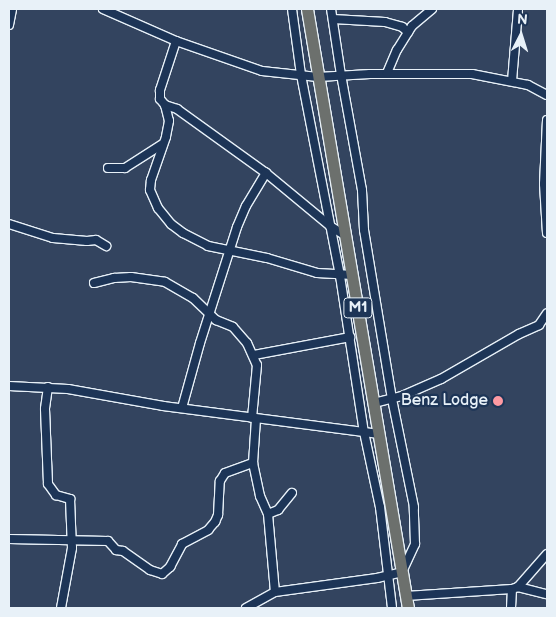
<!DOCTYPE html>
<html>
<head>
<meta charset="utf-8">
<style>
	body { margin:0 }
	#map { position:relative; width:556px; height:617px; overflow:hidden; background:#33445f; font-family:"Balsamiq Sans",sans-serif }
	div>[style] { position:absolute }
	.roads { filter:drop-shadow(1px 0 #e8f1f8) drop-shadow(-1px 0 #e8f1f8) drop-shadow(0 1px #e8f1f8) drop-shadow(0 -1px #e8f1f8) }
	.minor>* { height:8px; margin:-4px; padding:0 4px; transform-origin:4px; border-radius:4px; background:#1d3557 }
	.highway>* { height:11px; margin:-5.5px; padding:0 5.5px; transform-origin:5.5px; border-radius:5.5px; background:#6c706d }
	.dots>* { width:14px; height:14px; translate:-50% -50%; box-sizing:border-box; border:2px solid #1d3557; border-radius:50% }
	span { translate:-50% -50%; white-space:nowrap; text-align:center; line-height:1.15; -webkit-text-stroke:4.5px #1d3557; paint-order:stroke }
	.shield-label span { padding:1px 4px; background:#1d3557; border:1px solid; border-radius:4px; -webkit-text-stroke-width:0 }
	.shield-label { font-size:15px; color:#e8f1f8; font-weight:700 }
	.poi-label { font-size:16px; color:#e8f1f8 }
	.right { translate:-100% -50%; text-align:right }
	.frame { position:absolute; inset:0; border:10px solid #e8f1f8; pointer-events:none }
	.north { position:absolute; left:496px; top:10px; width:50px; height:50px; -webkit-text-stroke:4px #1d3557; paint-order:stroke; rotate:5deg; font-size:14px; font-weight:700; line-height:20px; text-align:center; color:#e8f1f8 }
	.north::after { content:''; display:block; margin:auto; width:18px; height:22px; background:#e8f1f8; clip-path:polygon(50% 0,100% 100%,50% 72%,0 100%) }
</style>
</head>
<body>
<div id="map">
	<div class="roads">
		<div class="minor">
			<div style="left:103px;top:9px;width:80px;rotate:23.7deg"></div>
			<div style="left:176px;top:41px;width:91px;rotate:19.2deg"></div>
			<div style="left:262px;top:71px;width:56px;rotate:6.1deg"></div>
			<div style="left:318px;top:77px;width:52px;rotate:-3.3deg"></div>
			<div style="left:370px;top:74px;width:102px"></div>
			<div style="left:472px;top:74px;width:57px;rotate:11.1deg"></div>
			<div style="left:528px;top:85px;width:21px;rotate:28deg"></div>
			<div style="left:292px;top:9px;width:67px;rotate:82.2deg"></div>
			<div style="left:301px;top:75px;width:205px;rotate:79deg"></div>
			<div style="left:340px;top:276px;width:158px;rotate:81.3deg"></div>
			<div style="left:364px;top:432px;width:77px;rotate:78deg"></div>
			<div style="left:380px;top:507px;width:102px;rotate:83.2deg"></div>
			<div style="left:333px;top:19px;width:52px;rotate:3.3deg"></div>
			<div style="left:385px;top:22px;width:18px;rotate:16deg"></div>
			<div style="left:402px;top:27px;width:8px;rotate:40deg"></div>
			<div style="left:9px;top:25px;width:16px;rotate:-79deg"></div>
			<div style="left:176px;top:41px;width:52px;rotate:108.1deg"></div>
			<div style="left:160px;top:90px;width:9px;rotate:90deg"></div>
			<div style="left:160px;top:99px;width:8px;rotate:50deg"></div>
			<div style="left:165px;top:105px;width:16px;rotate:76deg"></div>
			<div style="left:169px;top:121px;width:16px;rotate:101deg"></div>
			<div style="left:166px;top:137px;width:46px;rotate:109.2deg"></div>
			<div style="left:151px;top:180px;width:10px;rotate:96deg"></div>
			<div style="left:150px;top:190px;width:20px;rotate:66deg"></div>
			<div style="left:158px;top:208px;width:21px;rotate:51deg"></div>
			<div style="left:171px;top:224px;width:15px;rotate:37deg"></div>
			<div style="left:183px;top:233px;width:28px;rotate:27deg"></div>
			<div style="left:208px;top:246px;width:60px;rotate:11.5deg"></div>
			<div style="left:267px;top:258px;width:52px;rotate:16.7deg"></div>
			<div style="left:317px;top:273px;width:36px;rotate:3deg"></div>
			<div style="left:387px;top:73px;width:25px;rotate:-67deg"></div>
			<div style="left:397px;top:50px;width:28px;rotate:-58deg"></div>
			<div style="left:412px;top:26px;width:26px;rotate:-40deg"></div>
			<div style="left:512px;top:81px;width:72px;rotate:-85.2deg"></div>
			<div style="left:165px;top:105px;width:13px;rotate:18deg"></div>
			<div style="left:177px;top:109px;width:110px;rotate:35.7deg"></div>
			<div style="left:266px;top:173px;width:83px;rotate:39.6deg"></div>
			<div style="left:330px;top:226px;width:19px;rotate:32deg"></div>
			<div style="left:547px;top:120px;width:64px;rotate:92.7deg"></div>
			<div style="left:544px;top:184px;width:49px;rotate:86.5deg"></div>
			<div style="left:108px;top:168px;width:17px"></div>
			<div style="left:125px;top:168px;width:43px;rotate:-32.6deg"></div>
			<div style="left:9px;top:224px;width:46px;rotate:17.7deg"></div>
			<div style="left:53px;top:238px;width:34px;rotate:5deg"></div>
			<div style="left:87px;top:241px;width:9px;rotate:-6deg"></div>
			<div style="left:96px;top:240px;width:12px;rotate:31deg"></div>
			<div style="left:94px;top:283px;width:21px;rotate:-14deg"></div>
			<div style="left:114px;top:278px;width:17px;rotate:-3deg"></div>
			<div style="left:131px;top:277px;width:34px;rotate:8deg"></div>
			<div style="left:165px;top:282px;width:32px;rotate:30deg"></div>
			<div style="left:193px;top:298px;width:32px;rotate:44deg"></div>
			<div style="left:216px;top:320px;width:18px;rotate:22deg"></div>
			<div style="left:233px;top:327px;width:21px;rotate:49deg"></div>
			<div style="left:247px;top:343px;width:24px;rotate:66deg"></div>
			<div style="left:257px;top:365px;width:53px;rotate:95.4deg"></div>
			<div style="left:254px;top:355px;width:98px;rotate:-10.6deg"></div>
			<div style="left:9px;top:386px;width:59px;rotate:2.9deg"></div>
			<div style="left:68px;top:389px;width:97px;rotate:10.1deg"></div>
			<div style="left:163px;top:406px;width:218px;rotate:7.4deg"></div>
			<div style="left:48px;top:387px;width:22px;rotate:98deg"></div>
			<div style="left:45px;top:409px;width:75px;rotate:87.7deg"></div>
			<div style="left:48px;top:484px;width:14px;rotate:54deg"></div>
			<div style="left:56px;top:495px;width:15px;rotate:16deg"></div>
			<div style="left:70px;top:499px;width:49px;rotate:87.7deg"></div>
			<div style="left:72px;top:548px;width:61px;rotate:100.4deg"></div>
			<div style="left:374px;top:403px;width:29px;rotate:-14deg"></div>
			<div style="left:402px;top:396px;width:43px;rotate:-23.6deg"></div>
			<div style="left:441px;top:379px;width:90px;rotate:-30deg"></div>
			<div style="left:519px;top:334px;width:22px;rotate:-24deg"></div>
			<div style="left:539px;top:325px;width:14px;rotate:-56deg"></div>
			<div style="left:182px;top:408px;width:67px;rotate:-74.5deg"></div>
			<div style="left:200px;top:343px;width:122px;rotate:-72.3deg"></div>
			<div style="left:237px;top:227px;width:23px;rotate:-67deg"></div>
			<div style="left:246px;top:206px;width:39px;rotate:-59deg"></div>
			<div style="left:256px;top:419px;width:44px;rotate:93.9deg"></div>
			<div style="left:253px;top:463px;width:34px;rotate:78deg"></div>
			<div style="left:260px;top:496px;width:20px;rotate:66deg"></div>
			<div style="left:268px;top:514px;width:78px;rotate:84.9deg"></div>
			<div style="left:268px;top:514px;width:11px;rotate:-22deg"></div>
			<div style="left:278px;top:510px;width:22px;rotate:-51deg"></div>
			<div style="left:9px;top:539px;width:99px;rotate:1.2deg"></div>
			<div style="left:108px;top:541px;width:12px;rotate:48deg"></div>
			<div style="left:116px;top:550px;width:7px;rotate:8deg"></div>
			<div style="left:123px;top:551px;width:33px;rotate:35deg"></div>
			<div style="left:150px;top:570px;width:13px;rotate:18deg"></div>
			<div style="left:162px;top:574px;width:11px;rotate:-41deg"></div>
			<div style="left:170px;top:567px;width:26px;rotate:-62deg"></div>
			<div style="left:182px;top:544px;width:30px;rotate:-28deg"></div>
			<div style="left:208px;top:530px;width:11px;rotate:-49deg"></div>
			<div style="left:215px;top:522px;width:8px;rotate:-67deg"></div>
			<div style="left:218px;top:515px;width:34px;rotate:-87deg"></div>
			<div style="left:220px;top:481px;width:9px;rotate:-58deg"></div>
			<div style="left:225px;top:473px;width:30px;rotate:-20deg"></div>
			<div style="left:518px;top:587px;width:30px;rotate:14deg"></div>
			<div style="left:406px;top:596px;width:106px;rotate:-3.8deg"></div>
			<div style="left:512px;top:589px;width:6px;rotate:-18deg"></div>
			<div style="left:518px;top:587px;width:44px;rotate:-48.7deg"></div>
			<div style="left:246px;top:608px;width:33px;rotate:-29deg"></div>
			<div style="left:275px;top:592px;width:103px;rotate:-7.8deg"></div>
			<div style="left:377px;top:578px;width:26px;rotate:-13deg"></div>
			<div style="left:402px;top:572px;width:31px;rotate:-65deg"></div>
			<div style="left:415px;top:544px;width:37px;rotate:-92deg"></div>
			<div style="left:414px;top:507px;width:110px;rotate:-101.5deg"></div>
			<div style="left:392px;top:399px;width:171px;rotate:-99.4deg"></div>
			<div style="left:364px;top:230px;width:40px;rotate:-92.9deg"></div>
			<div style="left:362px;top:190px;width:117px;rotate:-100.3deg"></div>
			<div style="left:341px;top:75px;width:67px;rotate:-98.6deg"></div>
			<div style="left:511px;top:608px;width:19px;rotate:-87deg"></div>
		</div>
		<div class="highway">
			<div style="left:307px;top:9px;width:607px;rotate:80.43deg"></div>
		</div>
	</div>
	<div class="dots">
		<div style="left:498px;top:401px;background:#ff9aa2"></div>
	</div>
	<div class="shield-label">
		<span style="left:358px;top:308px">M1</span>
	</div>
	<div class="poi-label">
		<span class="right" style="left:488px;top:401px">Benz Lodge</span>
	</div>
	<div class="frame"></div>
	<div class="north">N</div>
</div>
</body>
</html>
